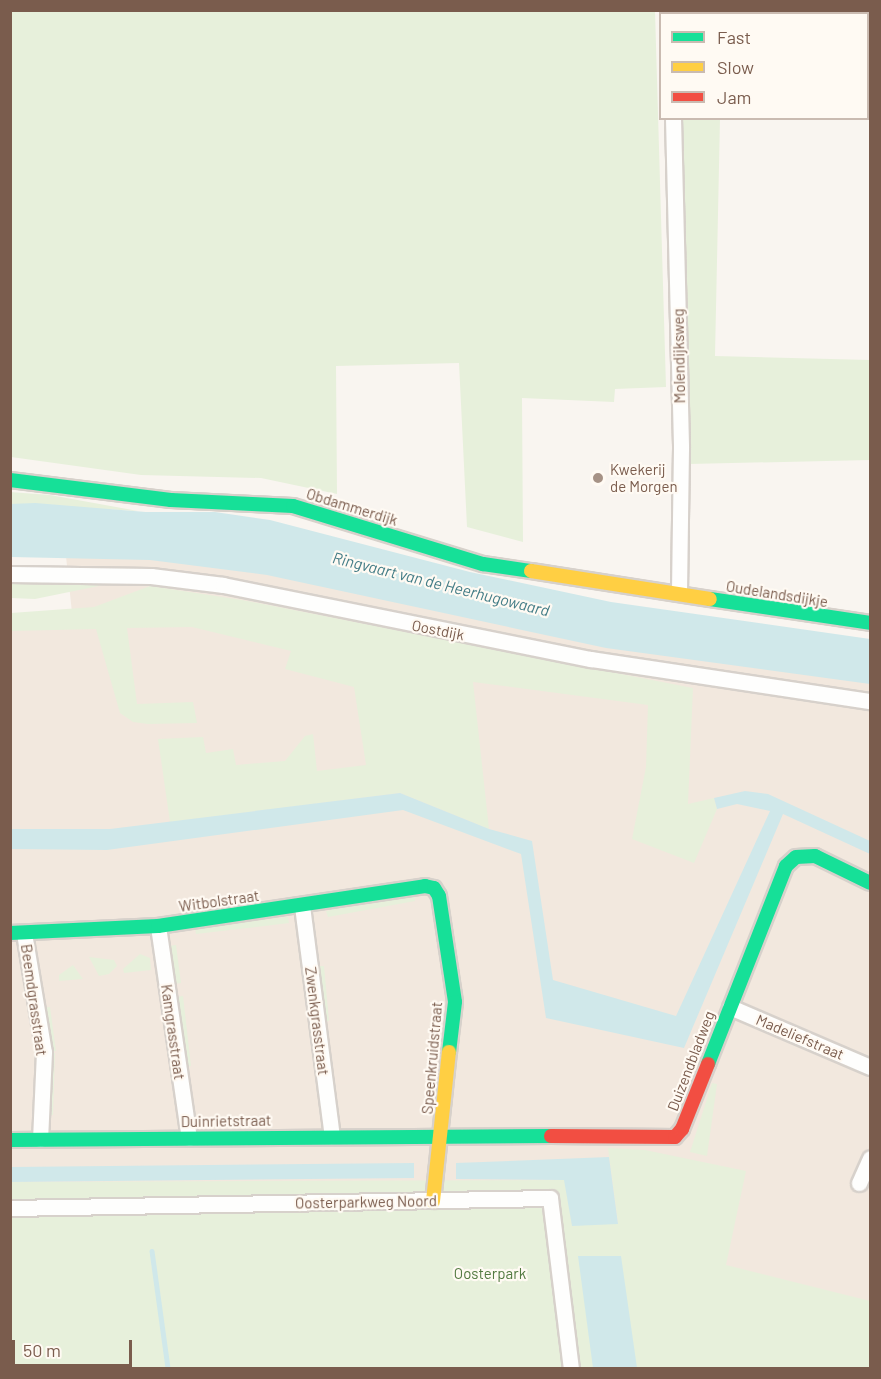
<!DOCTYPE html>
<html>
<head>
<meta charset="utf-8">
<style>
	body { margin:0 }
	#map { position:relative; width:881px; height:1379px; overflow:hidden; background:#f9f5f0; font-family:Barlow,sans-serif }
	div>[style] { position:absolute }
	.residential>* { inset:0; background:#f2e8de }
	.green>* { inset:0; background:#e7f0db }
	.water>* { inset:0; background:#d0e8ea }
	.stream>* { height:4.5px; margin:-2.25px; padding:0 2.25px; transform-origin:2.25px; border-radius:2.25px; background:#d0e8ea }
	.roads { filter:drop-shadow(2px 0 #d7d1cb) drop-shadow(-2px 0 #d7d1cb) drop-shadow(0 2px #d7d1cb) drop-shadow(0 -2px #d7d1cb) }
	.street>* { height:15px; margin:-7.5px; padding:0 7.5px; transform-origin:7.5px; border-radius:7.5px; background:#fefefd }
	.fast>* { height:14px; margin:-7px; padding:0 7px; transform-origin:7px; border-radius:7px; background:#16e098 }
	.slow>* { height:14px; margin:-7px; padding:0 7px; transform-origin:7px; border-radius:7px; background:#ffcf43 }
	.jam>* { height:14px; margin:-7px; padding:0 7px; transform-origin:7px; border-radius:7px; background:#f24e42 }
	.dots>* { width:16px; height:16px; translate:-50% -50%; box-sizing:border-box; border:3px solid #fffaf3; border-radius:50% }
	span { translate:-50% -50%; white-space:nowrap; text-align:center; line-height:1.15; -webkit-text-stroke:4.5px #fffaf3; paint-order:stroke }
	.street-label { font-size:15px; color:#7a5c4d }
	.poi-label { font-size:15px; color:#7a5c4d }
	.left { translate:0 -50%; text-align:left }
	.park-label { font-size:15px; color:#537a41 }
	.water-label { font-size:16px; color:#437c86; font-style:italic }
	.frame { position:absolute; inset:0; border:12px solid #7a5c4d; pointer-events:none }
	.legend { position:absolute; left:659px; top:12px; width:210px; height:108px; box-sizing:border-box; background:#fffaf3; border:2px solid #cabbb1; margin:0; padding:8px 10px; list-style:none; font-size:18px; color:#7a5c4d }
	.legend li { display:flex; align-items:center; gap:12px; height:30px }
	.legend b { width:30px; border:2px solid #cabbb1 }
	.scale { position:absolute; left:12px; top:1340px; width:120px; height:27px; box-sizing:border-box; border:3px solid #7a5c4d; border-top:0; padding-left:8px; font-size:18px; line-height:21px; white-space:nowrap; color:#7a5c4d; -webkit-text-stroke:4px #fffaf3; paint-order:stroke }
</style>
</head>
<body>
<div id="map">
	<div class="residential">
		<div style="clip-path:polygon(65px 547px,341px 583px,870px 666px,870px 1368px,11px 1368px,11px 626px,73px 622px)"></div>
	</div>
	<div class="green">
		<div style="clip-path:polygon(11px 10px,655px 11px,666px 387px,615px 389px,614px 402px,522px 398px,523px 542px,467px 527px,459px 363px,336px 366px,337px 494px,261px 478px,141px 475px,11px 457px)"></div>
		<div style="clip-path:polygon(681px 119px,720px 119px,715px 356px,870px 360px,870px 460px,689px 464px)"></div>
		<div style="clip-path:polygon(10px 492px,50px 495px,138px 511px,11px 504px)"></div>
		<div style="clip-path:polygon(11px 581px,123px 581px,35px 599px,11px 598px)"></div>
		<div style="clip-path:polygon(150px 586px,242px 600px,693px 688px,688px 804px,714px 798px,717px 809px,694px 863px,632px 839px,646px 767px,648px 705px,473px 682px,489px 829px,400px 793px,170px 822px,158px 739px,203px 737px,206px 753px,233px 749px,236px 765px,285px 761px,305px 736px,313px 734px,317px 771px,366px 765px,354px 687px,285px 669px,291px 651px,192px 627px,127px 628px,137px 704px,193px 702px,197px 723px,148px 724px,133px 722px,120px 713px,96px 629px,11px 631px,11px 613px,94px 607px)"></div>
		<div style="clip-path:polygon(414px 896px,415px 901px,328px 917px,326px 911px)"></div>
		<div style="clip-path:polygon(288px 917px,289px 923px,196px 934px,195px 928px)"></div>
		<div style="clip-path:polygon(176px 945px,181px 983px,174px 984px,169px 946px)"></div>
		<div style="clip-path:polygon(140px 954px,150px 958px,151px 970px,124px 973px,123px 969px)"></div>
		<div style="clip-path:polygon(89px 957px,114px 960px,117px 966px,109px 974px,99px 976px)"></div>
		<div style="clip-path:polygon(73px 965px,83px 979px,59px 981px,59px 975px)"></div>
		<div style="clip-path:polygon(317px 966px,324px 966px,329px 1021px,322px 1022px)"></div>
		<div style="clip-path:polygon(183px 996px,191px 1066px,184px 1067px,176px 997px)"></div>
		<div style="clip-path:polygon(50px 1007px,56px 1051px,49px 1052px,43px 1008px)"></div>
		<div style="clip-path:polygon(50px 1053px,55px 1053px,53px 1115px,47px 1115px)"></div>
		<div style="clip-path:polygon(712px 1083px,717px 1084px,707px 1156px,690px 1152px)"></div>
		<div style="clip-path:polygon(608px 1148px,645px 1150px,746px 1171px,726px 1265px,870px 1301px,870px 1368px,11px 1368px,11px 1182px,565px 1180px,572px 1225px,618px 1223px)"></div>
	</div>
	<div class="water">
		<div style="clip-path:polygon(35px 503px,146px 512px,215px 512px,270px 520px,470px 572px,611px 602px,870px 639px,870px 684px,606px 648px,267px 575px,150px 560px,11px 557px,10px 504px)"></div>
		<div style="clip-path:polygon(745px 791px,768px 794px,870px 841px,870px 854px,783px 814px,684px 1048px,546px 1018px,521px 854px,403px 810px,107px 850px,11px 849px,11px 829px,110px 829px,400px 793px,489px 829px,532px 841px,553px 980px,676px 1016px,770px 811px,737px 804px,717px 809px,714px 798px)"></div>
		<div style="clip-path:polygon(609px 1157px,618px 1224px,572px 1226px,564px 1180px,456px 1179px,456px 1163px)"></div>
		<div style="clip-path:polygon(414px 1163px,414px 1178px,10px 1182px,11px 1167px)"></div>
		<div style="clip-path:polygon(578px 1256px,621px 1256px,637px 1368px,593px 1368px)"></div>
	</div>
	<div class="stream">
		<div style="left:152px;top:1251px;width:118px;rotate:82.2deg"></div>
	</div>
	<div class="roads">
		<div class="street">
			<div style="left:670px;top:10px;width:4px;rotate:90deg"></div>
			<div style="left:673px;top:118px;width:330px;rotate:88.6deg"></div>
			<div style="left:681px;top:448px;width:145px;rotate:90.8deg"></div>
			<div style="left:10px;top:574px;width:141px;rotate:0.8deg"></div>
			<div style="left:151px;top:576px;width:73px;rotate:7.1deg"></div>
			<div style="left:223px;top:585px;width:375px;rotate:11.4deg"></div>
			<div style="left:591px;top:659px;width:282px;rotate:8.6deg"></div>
			<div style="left:302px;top:906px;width:232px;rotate:82.6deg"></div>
			<div style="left:158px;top:926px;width:214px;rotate:81.7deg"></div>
			<div style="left:24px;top:933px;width:121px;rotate:80.5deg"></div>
			<div style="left:44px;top:1052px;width:87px;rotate:92.6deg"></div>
			<div style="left:730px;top:1007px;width:152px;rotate:23.2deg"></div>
			<div style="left:859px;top:1183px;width:27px;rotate:-66deg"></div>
			<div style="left:10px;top:1208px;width:540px;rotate:-1.06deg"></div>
			<div style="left:550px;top:1198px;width:171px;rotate:83deg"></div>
		</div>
		<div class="fast">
			<div style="left:10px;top:480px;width:162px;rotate:7.1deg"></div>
			<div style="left:171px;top:500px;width:122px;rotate:2.8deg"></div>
			<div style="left:293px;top:506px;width:199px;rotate:17deg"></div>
			<div style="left:483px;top:564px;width:49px;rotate:8.3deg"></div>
			<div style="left:710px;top:599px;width:162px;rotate:8.5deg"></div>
			<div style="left:10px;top:933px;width:148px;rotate:-2.7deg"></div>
			<div style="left:158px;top:926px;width:270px;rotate:-8.5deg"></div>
			<div style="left:425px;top:886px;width:9px;rotate:13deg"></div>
			<div style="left:434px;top:888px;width:9px;rotate:58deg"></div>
			<div style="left:439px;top:896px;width:107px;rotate:81.4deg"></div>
			<div style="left:455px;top:1002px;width:50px;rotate:96.8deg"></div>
			<div style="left:708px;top:1064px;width:213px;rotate:-68.5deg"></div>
			<div style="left:786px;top:866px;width:13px;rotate:-42deg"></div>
			<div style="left:796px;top:857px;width:19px;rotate:-3deg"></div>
			<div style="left:815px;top:856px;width:61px;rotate:26.1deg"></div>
			<div style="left:10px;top:1140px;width:541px;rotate:-0.42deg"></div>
		</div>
		<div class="slow">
			<div style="left:531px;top:571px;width:181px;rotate:8.9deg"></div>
			<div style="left:433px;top:1201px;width:150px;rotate:-83.9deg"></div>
		</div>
		<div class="jam">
			<div style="left:551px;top:1136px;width:124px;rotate:0.5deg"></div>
			<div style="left:675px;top:1137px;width:11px;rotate:-49deg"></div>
			<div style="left:682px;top:1129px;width:70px;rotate:-68.2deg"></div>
		</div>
	</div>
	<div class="dots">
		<div style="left:598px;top:478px;background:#a69286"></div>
	</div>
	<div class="street-label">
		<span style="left:679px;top:356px;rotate:-91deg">Molendijksweg</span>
		<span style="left:352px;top:507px;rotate:17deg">Obdammerdijk</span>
		<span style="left:777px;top:594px;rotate:9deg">Oudelandsdijkje</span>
		<span style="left:438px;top:630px;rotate:11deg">Oostdijk</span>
		<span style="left:219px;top:901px;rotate:-8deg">Witbolstraat</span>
		<span style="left:34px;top:1000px;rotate:82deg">Beemdgrasstraat</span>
		<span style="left:317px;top:1021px;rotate:83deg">Zwenkgrasstraat</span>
		<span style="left:173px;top:1032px;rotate:82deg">Kamgrasstraat</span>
		<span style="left:800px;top:1037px;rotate:23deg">Madeliefstraat</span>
		<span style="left:432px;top:1058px;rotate:-85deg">Speenkruidstraat</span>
		<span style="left:691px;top:1061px;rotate:-69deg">Duizendbladweg</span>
		<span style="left:226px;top:1121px;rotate:-1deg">Duinrietstraat</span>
		<span style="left:366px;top:1202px;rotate:-1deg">Oosterparkweg Noord</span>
	</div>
	<div class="poi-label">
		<span class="left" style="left:610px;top:478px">Kwekerij<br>de Morgen</span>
	</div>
	<div class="park-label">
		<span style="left:490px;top:1274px">Oosterpark</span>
	</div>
	<div class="water-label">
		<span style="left:441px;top:584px;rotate:14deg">Ringvaart van de Heerhugowaard</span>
	</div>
	<div class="frame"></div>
	<ul class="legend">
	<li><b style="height:8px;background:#16e098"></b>Fast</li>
	<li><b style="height:8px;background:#ffcf43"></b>Slow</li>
	<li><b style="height:8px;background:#f24e42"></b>Jam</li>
	</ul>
	<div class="scale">50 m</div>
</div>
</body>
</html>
